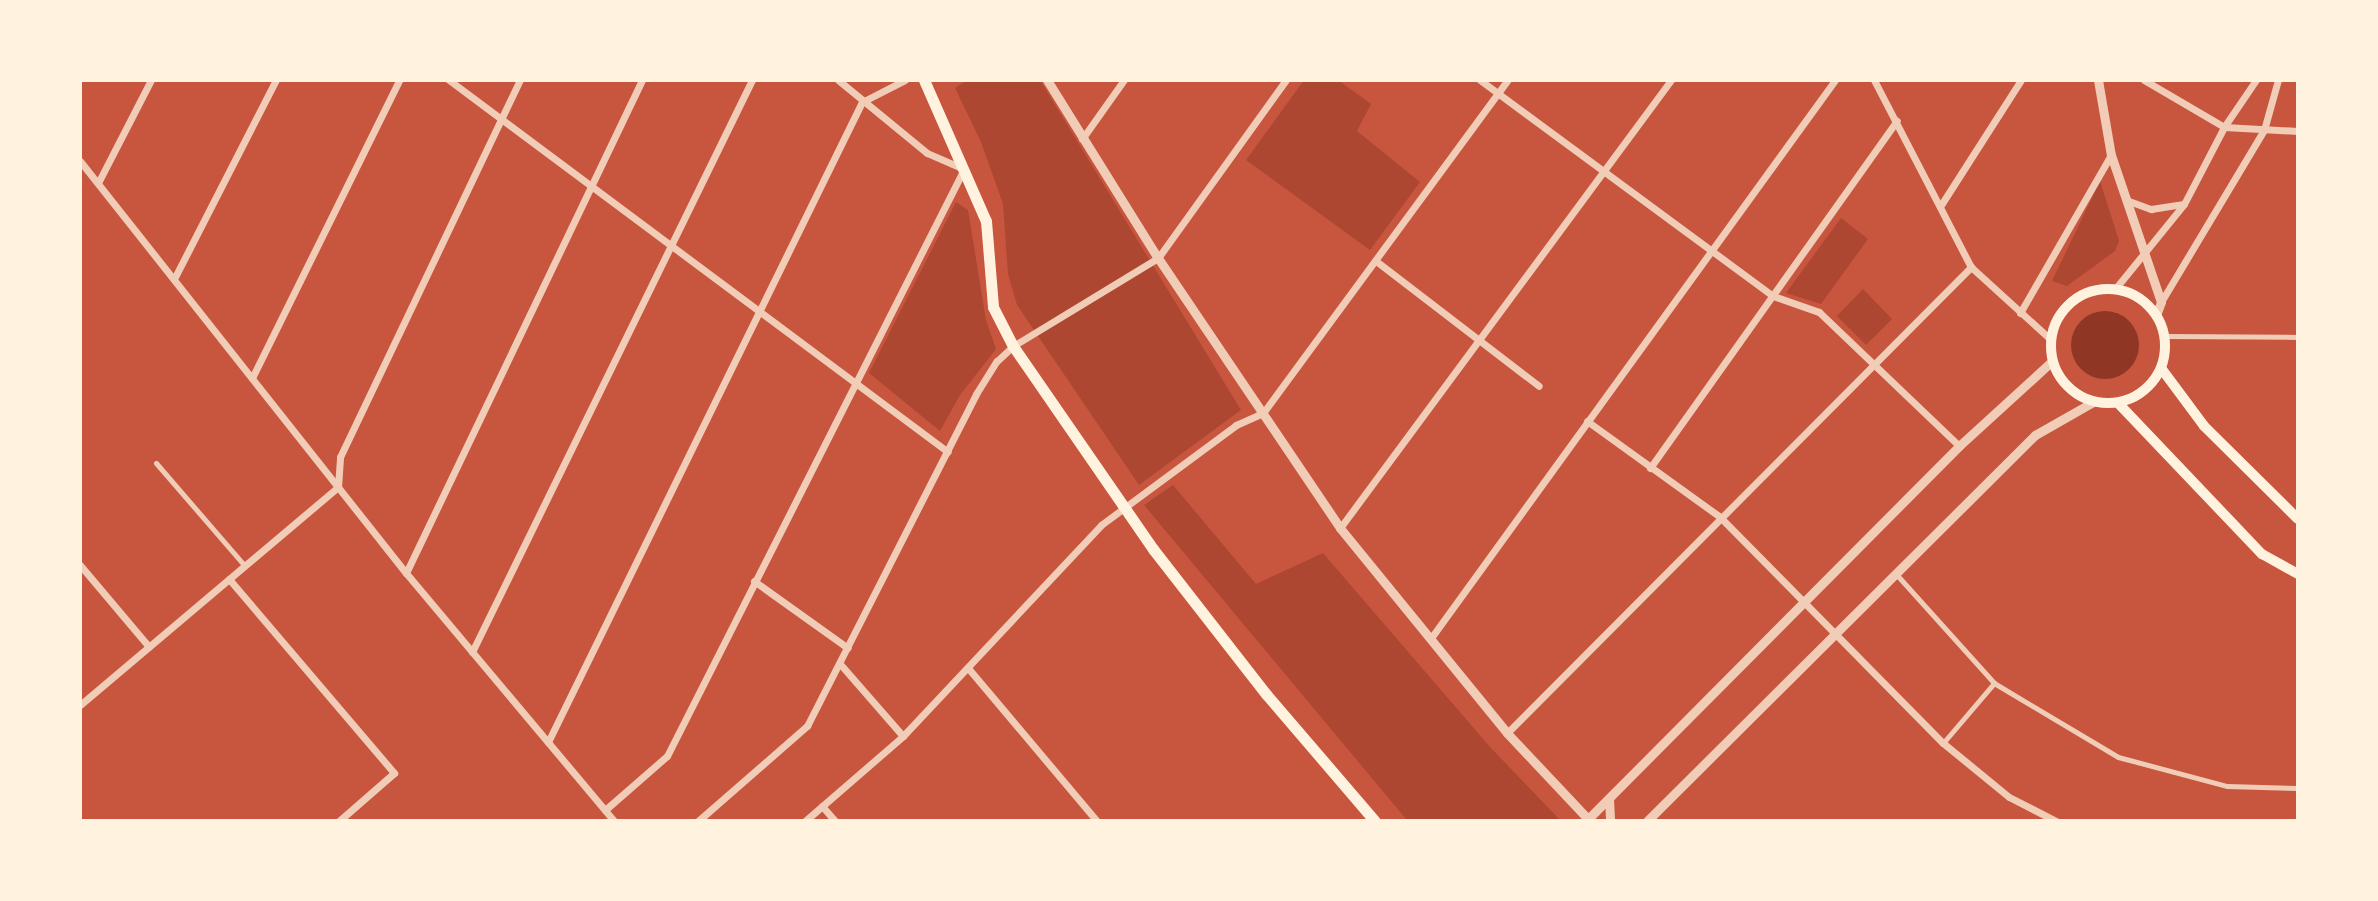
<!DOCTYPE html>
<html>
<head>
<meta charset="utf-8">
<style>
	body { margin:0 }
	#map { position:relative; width:2378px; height:901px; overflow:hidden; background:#c8553d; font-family:"DejaVu Sans",sans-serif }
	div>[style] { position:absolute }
	.green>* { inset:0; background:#ae4732 }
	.water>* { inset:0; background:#8f3625 }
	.round { border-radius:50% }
	.pedestrian>* { height:5px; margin:-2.5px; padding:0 2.5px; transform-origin:2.5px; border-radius:2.5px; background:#f1ccb7 }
	.minor>* { height:7px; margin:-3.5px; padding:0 3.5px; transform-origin:3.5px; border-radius:3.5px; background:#f1ccb7 }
	.tertiary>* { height:9px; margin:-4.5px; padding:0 4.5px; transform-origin:4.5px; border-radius:4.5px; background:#f1ccb7 }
	.secondary>* { height:10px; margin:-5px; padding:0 5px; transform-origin:5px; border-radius:5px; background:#fff3e0 }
	.secondary>.ring { margin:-5px; padding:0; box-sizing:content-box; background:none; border:10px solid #fff3e0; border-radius:50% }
	.primary>* { height:11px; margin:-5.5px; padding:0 5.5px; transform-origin:5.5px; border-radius:5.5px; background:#fff3e0 }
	span { translate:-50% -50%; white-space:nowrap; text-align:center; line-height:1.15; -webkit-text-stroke:8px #fff3e0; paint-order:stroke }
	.frame { position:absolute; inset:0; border:82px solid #fff3e0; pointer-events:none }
</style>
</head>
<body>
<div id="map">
	<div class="green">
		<div style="clip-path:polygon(967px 80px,1040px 80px,1241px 410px,1139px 485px,1017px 305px,1008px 274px,1003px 204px,981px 142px,955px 88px)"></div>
		<div style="clip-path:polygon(1304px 80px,1338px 80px,1371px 104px,1357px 131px,1420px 182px,1370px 250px,1246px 160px)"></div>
		<div style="clip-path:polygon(2100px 181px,2119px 241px,2115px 251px,2067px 286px,2052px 281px)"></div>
		<div style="clip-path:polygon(956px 202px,968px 210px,986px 320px,996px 349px,960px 395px,940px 431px,869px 373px)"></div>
		<div style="clip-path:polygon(1841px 218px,1868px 239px,1821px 304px,1786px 293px)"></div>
		<div style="clip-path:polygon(1863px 289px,1892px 319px,1866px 345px,1837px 316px)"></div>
		<div style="clip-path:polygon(1173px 485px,1256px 584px,1323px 553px,1490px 747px,1561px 821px,1406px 819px,1144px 505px)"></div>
	</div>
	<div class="water">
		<div class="round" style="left:2071px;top:311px;width:68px;height:68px"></div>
	</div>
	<div class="pedestrian">
		<div style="left:2165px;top:336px;width:133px;rotate:0.4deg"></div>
		<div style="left:156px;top:463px;width:136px;rotate:49.2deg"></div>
		<div style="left:1896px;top:574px;width:147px;rotate:48deg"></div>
		<div style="left:1994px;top:683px;width:144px;rotate:30.8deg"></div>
		<div style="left:2118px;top:757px;width:113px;rotate:14.9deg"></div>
		<div style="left:2227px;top:786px;width:71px;rotate:1.6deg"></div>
		<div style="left:1943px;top:743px;width:79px;rotate:-49.6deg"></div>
	</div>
	<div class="minor">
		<div style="left:449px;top:80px;width:622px;rotate:36.7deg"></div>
		<div style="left:1480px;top:80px;width:364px;rotate:36.4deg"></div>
		<div style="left:1773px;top:296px;width:49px;rotate:19.2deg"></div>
		<div style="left:1819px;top:312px;width:194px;rotate:43.7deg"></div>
		<div style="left:1874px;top:80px;width:211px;rotate:62.6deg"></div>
		<div style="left:1971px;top:267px;width:107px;rotate:42.3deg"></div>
		<div style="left:2144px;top:80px;width:93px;rotate:30.4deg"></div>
		<div style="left:2224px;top:127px;width:74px;rotate:3.1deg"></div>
		<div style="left:1082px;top:139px;width:72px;rotate:-54.6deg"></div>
		<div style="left:80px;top:161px;width:525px;rotate:51.65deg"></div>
		<div style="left:406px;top:573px;width:324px;rotate:50deg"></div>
		<div style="left:98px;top:183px;width:116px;rotate:-62.8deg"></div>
		<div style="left:2126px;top:200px;width:27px;rotate:20deg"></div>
		<div style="left:2151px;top:209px;width:33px;rotate:-9deg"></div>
		<div style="left:1941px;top:205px;width:148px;rotate:-57.4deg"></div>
		<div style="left:1376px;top:261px;width:205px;rotate:37.5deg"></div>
		<div style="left:174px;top:279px;width:224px;rotate:-62.9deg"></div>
		<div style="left:2115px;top:289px;width:109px;rotate:-50.9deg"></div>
		<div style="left:2184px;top:204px;width:87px;rotate:-62.5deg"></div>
		<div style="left:2224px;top:127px;width:57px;rotate:-55.8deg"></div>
		<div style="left:2161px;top:302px;width:200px;rotate:-59.1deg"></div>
		<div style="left:2264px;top:130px;width:52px;rotate:-74.4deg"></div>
		<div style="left:2020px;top:313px;width:182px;rotate:-60.1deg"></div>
		<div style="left:252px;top:378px;width:332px;rotate:-63.7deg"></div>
		<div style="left:1587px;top:421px;width:164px;rotate:35.8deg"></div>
		<div style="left:1720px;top:517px;width:317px;rotate:45.4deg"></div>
		<div style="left:1943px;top:743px;width:85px;rotate:39.3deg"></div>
		<div style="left:2009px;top:797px;width:53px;rotate:27.1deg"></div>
		<div style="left:1650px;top:468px;width:426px;rotate:-54.6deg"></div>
		<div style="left:338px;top:487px;width:30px;rotate:-86deg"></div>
		<div style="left:340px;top:457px;width:418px;rotate:-64.5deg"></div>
		<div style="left:1340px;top:528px;width:557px;rotate:-53.54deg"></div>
		<div style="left:80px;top:565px;width:107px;rotate:49.9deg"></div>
		<div style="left:406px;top:573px;width:547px;rotate:-64.42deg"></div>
		<div style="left:229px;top:579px;width:255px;rotate:49.6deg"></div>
		<div style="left:394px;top:773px;width:73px;rotate:138.9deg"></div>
		<div style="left:754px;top:581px;width:115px;rotate:35.5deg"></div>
		<div style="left:1431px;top:638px;width:689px;rotate:-54.09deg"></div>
		<div style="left:472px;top:652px;width:637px;rotate:-63.92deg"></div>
		<div style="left:841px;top:665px;width:94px;rotate:48.9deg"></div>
		<div style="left:968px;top:668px;width:200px;rotate:49.9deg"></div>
		<div style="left:80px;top:705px;width:338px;rotate:-40.2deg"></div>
		<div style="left:1507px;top:733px;width:658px;rotate:-45.12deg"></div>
		<div style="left:548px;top:742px;width:713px;rotate:-63.87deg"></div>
		<div style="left:862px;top:102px;width:48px;rotate:-27.1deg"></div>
		<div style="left:822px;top:806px;width:20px;rotate:49deg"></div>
		<div style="left:605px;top:810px;width:82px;rotate:-41.1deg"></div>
		<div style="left:667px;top:756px;width:658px;rotate:-63.16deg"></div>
		<div style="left:964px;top:169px;width:40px;rotate:-156.6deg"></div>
		<div style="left:927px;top:153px;width:115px;rotate:-140.6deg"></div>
		<div style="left:698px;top:821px;width:145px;rotate:-41.1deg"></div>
		<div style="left:807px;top:726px;width:373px;rotate:-63deg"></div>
		<div style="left:976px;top:394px;width:39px;rotate:-58deg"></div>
		<div style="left:997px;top:361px;width:22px;rotate:-43deg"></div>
		<div style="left:1013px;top:346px;width:170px;rotate:-31.3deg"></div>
		<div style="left:1158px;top:258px;width:219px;rotate:-54.3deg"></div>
		<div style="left:805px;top:821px;width:130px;rotate:-40.9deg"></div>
		<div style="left:903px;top:736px;width:289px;rotate:-46.8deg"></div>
		<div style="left:1101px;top:525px;width:168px;rotate:-36.5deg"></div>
		<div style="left:1236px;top:425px;width:30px;rotate:-24deg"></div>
		<div style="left:1263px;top:413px;width:413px;rotate:-53.7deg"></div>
	</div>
	<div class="tertiary">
		<div style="left:1047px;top:80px;width:210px;rotate:58.1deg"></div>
		<div style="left:1158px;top:258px;width:326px;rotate:56deg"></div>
		<div style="left:1340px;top:528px;width:264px;rotate:50.8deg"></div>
		<div style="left:1507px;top:733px;width:121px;rotate:46.7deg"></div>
		<div style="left:2098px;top:80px;width:76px;rotate:80.2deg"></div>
		<div style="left:2111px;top:155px;width:155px;rotate:71.2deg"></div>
		<div style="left:2161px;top:302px;width:14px;rotate:111deg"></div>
		<div style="left:1609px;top:799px;width:22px;rotate:87deg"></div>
		<div style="left:1588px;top:819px;width:526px;rotate:-45.15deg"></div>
		<div style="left:1959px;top:446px;width:126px;rotate:-42.4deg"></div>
		<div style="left:1647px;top:821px;width:547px;rotate:-44.85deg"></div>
		<div style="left:2035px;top:435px;width:67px;rotate:-29.6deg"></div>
	</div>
	<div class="secondary">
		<div class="ring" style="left:2051px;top:289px;width:104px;height:104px"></div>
		<div style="left:2161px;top:368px;width:72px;rotate:53.4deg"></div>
		<div style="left:2204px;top:426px;width:132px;rotate:44.7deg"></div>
		<div style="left:2118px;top:403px;width:209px;rotate:46.4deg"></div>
		<div style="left:2262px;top:554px;width:41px;rotate:29.1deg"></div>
	</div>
	<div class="primary">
		<div style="left:924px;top:80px;width:154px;rotate:66.3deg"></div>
		<div style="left:986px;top:221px;width:86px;rotate:85.3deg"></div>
		<div style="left:993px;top:307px;width:44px;rotate:62.9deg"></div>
		<div style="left:1013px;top:346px;width:247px;rotate:55.4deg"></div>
		<div style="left:1153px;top:549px;width:184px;rotate:52.1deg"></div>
		<div style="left:1266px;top:694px;width:167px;rotate:49.4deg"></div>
	</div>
	<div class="frame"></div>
</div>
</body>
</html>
